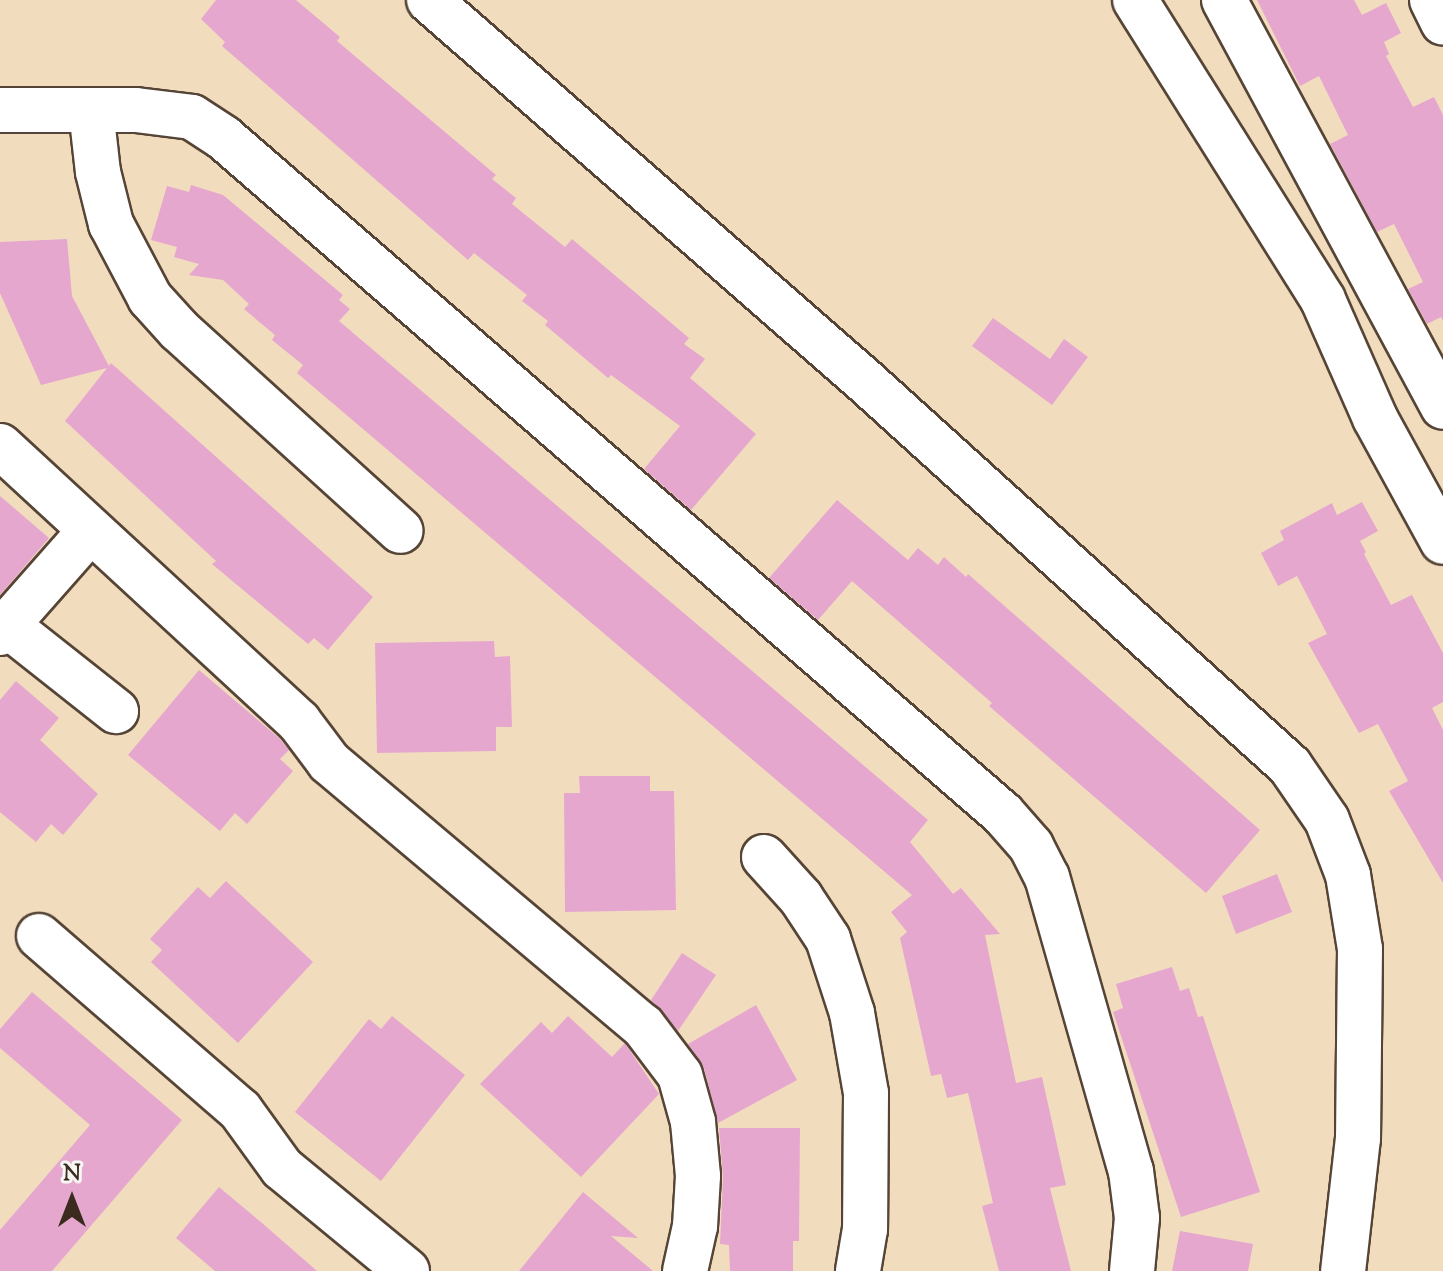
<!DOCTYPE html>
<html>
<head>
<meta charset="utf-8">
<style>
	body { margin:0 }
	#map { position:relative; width:1443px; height:1271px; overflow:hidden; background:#f2dcbe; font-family:"Sorts Mill Goudy",serif }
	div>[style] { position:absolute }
	.building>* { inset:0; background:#e6a7cf }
	.roads { filter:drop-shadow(2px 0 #564536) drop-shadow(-2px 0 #564536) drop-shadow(0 2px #564536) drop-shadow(0 -2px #564536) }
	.minor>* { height:44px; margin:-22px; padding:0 22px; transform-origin:22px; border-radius:22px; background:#fff }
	span { translate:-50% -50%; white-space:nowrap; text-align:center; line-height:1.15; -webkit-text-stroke:7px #f6f6f2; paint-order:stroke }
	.north { position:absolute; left:32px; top:1159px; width:80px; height:80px; -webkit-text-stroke:6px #f6f6f2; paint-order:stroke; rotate:0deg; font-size:22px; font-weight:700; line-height:32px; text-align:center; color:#3b2a1e }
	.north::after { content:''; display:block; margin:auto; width:28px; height:36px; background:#3b2a1e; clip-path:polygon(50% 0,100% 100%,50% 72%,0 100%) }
</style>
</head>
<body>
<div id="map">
	<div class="building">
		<div style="clip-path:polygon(216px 0,296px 0,340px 37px,337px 41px,496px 175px,492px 179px,516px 198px,512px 204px,565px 247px,572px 239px,689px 338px,684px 344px,705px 359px,690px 378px,756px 434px,691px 510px,644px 469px,680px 426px,611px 375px,608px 378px,545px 325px,548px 321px,522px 301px,527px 295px,474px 253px,468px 260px,222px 46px,225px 42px,201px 19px)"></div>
		<div style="clip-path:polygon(1257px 0,1354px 0,1362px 15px,1386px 3px,1401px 33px,1384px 42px,1389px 54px,1386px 56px,1413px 107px,1434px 97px,1443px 115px,1443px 321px,1441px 317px,1427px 324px,1408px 289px,1423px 282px,1394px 224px,1377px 232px,1330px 144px,1348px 135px,1319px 76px,1300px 86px)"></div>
		<div style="clip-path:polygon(191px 185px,223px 195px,343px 295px,339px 300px,350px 309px,339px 321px,928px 820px,910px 842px,953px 894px,961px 888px,1000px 934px,985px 935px,998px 998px,1016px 1083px,1042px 1077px,1066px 1185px,1050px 1188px,1071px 1271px,999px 1271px,982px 1206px,993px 1203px,968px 1093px,947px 1098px,941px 1074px,931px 1076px,900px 938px,907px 932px,891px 912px,912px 895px,297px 373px,303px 365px,272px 340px,275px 335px,244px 309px,249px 304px,223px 280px,189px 275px,199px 264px,174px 257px,177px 247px,151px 240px,167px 186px,189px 192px)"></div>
		<div style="clip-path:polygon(67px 239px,72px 296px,109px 366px,111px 363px,373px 597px,328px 650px,314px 638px,308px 644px,212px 564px,216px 561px,65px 421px,107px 368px,41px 385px,0 293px,0 242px)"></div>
		<div style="clip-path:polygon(993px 318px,1050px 359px,1064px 339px,1088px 357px,1052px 405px,972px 346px)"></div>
		<div style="clip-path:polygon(0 496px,49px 538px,0 595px)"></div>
		<div style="clip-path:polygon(837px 500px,908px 560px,918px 548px,938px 565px,944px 557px,966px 577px,968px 574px,1260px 830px,1206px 893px,989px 706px,992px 703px,852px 581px,818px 620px,769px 578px)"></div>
		<div style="clip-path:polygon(1362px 502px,1378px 531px,1360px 541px,1366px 552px,1364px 554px,1391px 605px,1412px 595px,1443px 653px,1443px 702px,1432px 708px,1443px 730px,1443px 883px,1389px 791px,1408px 781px,1378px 724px,1359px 733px,1308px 643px,1327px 634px,1297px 576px,1278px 586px,1261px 553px,1284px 540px,1280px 531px,1332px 503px,1337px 515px)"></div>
		<div style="clip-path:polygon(494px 641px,495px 657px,510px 656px,512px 727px,496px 727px,496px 751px,377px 753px,375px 643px)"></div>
		<div style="clip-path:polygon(199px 670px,280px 739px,289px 750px,280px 759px,293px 771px,247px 824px,235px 813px,220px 831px,128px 755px)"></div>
		<div style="clip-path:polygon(16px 681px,59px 718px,40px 740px,98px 794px,63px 835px,51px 824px,36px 842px,0 812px,0 700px)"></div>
		<div style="clip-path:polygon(579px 776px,650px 776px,650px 791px,674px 791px,676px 910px,565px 912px,564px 793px,580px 793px)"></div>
		<div style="clip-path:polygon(1277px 874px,1292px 912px,1236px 934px,1222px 896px)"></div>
		<div style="clip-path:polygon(226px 881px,313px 962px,238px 1043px,151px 962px,162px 950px,150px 939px,198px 887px,210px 898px)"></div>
		<div style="clip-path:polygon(682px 953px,716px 975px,678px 1031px,651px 1000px)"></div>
		<div style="clip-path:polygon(1172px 967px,1180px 991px,1189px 988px,1198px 1017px,1203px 1016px,1260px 1192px,1181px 1217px,1113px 1012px,1123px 1008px,1116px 984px)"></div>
		<div style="clip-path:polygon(32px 992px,182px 1120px,52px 1271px,0 1271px,0 1230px,90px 1125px,0 1048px,0 1029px)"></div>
		<div style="clip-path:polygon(756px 1005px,797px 1080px,718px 1123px,704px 1068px,688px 1044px)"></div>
		<div style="clip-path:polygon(392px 1016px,465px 1075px,381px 1181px,295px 1112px,369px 1019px,381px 1029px)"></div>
		<div style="clip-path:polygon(568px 1016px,612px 1057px,625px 1043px,659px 1094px,581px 1177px,480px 1084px,541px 1022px,552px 1033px)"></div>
		<div style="clip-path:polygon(719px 1128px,800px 1128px,799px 1241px,793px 1241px,793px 1271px,730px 1271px,729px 1245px,720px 1244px,723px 1177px)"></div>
		<div style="clip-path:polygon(219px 1187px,262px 1223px,317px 1271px,215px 1271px,176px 1238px)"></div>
		<div style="clip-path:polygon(583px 1192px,638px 1238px,611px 1236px,653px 1271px,519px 1271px)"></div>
		<div style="clip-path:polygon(1180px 1231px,1253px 1244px,1248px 1271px,1172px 1271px)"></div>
	</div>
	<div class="roads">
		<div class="minor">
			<div style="left:429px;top:0;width:579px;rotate:41.15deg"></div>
			<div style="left:865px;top:381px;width:573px;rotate:42.17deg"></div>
			<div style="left:1290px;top:766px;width:65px;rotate:55.6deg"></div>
			<div style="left:1327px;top:820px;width:59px;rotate:69.1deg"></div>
			<div style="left:1348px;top:875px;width:75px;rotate:80.8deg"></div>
			<div style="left:1360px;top:949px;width:189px;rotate:90.6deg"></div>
			<div style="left:1358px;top:1138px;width:134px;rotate:96.4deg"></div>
			<div style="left:1135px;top:0;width:354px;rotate:57.9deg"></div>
			<div style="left:1323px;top:300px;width:129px;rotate:66.2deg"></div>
			<div style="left:1375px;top:418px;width:141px;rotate:61.3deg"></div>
			<div style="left:1224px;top:0;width:462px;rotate:61.7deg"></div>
			<div style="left:1432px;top:0;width:25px;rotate:64deg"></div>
			<div style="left:0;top:110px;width:136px"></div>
			<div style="left:136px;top:110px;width:56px;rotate:7.1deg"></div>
			<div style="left:192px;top:117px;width:38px;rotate:33deg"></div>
			<div style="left:224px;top:138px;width:1031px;rotate:40.95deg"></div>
			<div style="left:1003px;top:814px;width:43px;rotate:48.8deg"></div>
			<div style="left:1031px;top:846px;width:35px;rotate:63deg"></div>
			<div style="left:1047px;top:877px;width:306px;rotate:74.1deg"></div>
			<div style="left:1131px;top:1171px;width:47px;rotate:82.7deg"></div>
			<div style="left:1137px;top:1218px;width:53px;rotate:95.4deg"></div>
			<div style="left:91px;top:110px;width:62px;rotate:83.6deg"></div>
			<div style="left:98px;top:172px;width:54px;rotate:76deg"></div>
			<div style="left:111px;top:224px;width:84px;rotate:62.2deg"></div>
			<div style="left:150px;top:298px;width:43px;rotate:47.8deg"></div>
			<div style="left:179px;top:330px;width:299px;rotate:42.2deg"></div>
			<div style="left:0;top:446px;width:407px;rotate:42.7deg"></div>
			<div style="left:299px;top:722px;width:50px;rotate:53.1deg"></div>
			<div style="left:329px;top:762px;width:410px;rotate:40.1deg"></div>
			<div style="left:643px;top:1026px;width:61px;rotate:52.9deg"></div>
			<div style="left:680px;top:1075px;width:49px;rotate:74.5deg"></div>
			<div style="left:693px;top:1122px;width:54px;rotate:84.7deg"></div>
			<div style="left:698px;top:1176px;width:50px;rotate:93.4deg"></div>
			<div style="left:695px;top:1226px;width:46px;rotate:102.5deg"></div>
			<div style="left:7px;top:625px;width:139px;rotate:38.3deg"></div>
			<div style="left:0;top:633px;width:136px;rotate:-48.6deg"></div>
			<div style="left:764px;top:857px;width:55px;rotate:47.9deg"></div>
			<div style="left:801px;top:898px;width:49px;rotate:56.6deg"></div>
			<div style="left:828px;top:939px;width:78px;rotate:72deg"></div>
			<div style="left:852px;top:1013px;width:81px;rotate:80.1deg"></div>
			<div style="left:866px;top:1093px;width:136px;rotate:90.4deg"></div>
			<div style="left:865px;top:1229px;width:43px;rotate:99.5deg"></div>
			<div style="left:39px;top:936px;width:266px;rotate:40.9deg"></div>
			<div style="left:240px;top:1110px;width:72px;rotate:54.1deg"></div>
			<div style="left:282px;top:1168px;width:162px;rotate:39.5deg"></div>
		</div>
	</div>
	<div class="north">N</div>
</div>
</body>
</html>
